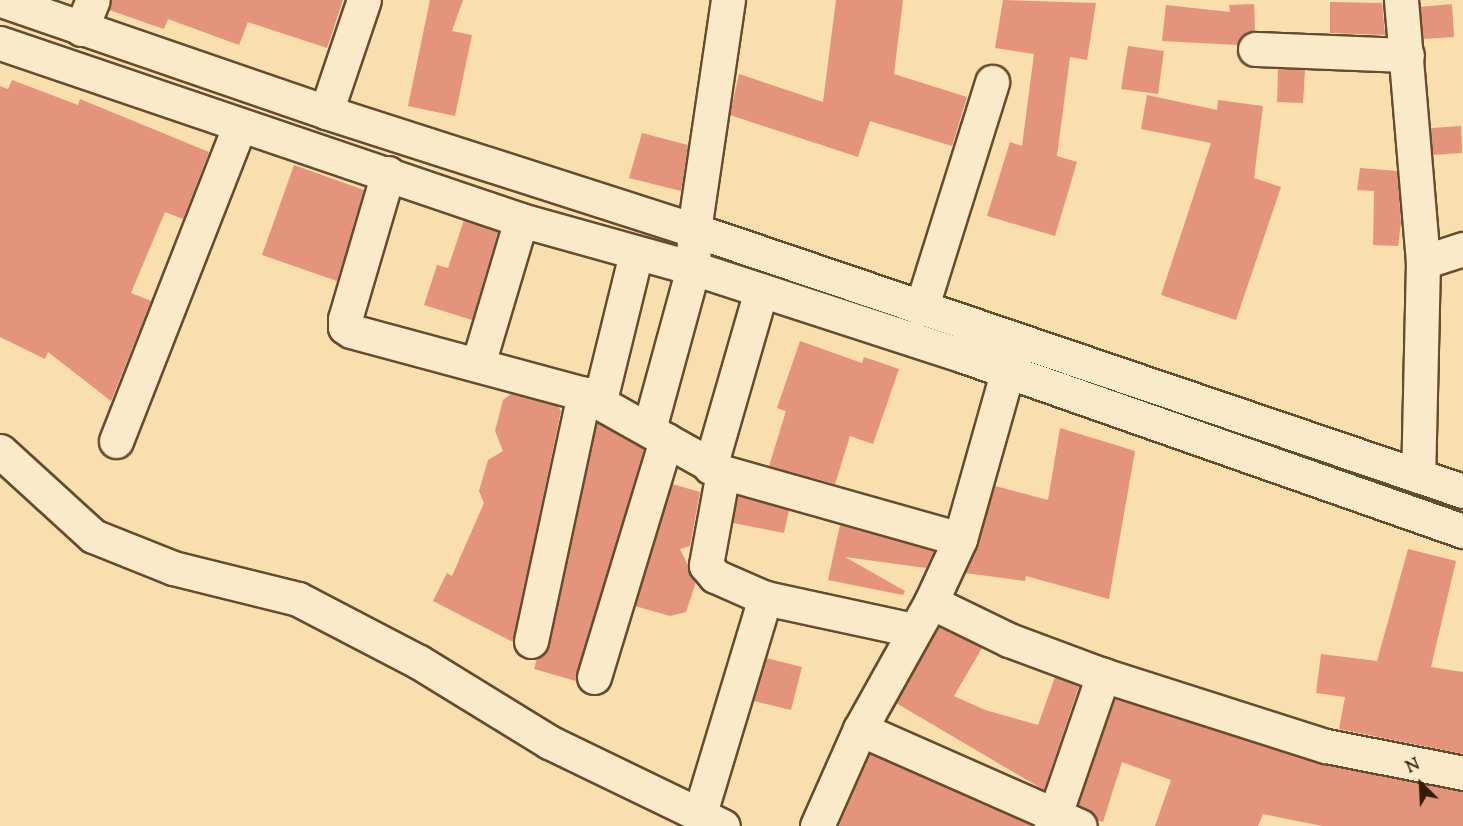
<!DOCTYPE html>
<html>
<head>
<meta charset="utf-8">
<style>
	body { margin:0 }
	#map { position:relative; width:1463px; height:826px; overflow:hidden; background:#f9deae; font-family:"Sorts Mill Goudy",serif }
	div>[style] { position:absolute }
	.building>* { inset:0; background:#e4947a }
	.roads { filter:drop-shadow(2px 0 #654c2f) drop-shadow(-2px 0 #654c2f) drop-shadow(0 2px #654c2f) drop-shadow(0 -2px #654c2f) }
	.minor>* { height:33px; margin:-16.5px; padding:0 16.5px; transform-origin:16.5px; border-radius:16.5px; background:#fbeaca }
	span { translate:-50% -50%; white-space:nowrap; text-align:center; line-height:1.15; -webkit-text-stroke:4.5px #fbeaca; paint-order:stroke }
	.north { position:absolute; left:1391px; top:754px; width:60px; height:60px; -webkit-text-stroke:4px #fbeaca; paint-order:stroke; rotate:336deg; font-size:16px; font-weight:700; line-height:24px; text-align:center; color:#341b05 }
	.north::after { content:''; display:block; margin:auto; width:21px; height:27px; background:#341b05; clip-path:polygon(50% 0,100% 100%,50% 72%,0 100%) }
</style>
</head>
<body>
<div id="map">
	<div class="building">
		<div style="clip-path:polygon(111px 0,343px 0,327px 48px,248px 22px,239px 45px,168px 19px,164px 29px,109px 10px)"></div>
		<div style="clip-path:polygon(430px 0,463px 0,452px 31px,472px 35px,455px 116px,408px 106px)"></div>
		<div style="clip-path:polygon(836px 0,903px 0,894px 74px,967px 97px,952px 146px,870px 121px,858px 157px,730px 115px,739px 74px,823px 102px)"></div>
		<div style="clip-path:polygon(1003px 0,1096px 3px,1087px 60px,1070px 57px,1057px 156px,1077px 162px,1055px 236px,987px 216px,1010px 142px,1022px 146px,1034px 54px,995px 48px)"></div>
		<div style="clip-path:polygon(1330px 2px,1382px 3px,1385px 35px,1330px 33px)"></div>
		<div style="clip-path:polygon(1254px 4px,1255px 30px,1246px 33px,1237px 45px,1162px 41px,1166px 5px,1230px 12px,1229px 5px)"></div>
		<div style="clip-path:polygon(1452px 4px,1454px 37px,1423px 39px,1420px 7px)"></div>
		<div style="clip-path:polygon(1128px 46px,1164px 51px,1158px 94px,1121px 89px)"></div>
		<div style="clip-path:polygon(1278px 69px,1305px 70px,1303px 103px,1277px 102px)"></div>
		<div style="clip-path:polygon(12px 80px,78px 105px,80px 99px,209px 152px,183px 219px,165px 212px,131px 293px,151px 301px,111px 401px,48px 352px,45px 359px,0 337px,0 86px,8px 89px)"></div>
		<div style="clip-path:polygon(1147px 95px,1217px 110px,1218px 100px,1263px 106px,1254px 178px,1281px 187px,1236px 320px,1161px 295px,1211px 143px,1141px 129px)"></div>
		<div style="clip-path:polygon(1461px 126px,1462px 153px,1433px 155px,1431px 128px)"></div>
		<div style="clip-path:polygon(642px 133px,688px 145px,681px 191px,629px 178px)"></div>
		<div style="clip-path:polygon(294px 165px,364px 190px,337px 281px,262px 255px)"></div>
		<div style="clip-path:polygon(1360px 168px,1397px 171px,1401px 223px,1398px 246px,1373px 245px,1374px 191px,1357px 190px)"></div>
		<div style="clip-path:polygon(464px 220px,498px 232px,472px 320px,424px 305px,437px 265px,448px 268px)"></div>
		<div style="clip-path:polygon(800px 341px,862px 363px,864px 357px,899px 369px,873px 444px,850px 436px,835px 484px,769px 466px,786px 411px,777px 408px)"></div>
		<div style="clip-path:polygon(511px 394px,558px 406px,561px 411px,513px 642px,433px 601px,447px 573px,452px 576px,484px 503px,479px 491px,488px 460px,503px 451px,495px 431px,503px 400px)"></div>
		<div style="clip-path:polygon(597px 423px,644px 449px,576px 681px,534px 669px,537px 659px,549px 645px)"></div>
		<div style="clip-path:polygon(1060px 428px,1135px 451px,1109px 599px,1026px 576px,1025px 581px,965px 573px,978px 544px,995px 486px,1048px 500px)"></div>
		<div style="clip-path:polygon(672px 484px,700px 492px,690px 546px,680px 549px,696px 582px,686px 612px,670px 616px,635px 606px)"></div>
		<div style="clip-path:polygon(738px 496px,789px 510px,784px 533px,733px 523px)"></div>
		<div style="clip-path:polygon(840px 525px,934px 551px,926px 568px,845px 557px,905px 591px,903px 595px,828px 580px)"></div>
		<div style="clip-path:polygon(1408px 549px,1456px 561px,1431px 667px,1463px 672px,1463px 754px,1339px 729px,1345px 697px,1316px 693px,1321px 654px,1377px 661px)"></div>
		<div style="clip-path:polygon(939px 627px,982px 648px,954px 696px,985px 710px,1038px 725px,1055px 677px,1079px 686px,1044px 790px,896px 703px)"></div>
		<div style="clip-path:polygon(766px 658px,802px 667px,791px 710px,754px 701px)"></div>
		<div style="clip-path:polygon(1115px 698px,1320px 764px,1463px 791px,1463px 826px,1322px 826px,1263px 814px,1258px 826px,1155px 826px,1171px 780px,1122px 762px,1103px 822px,1097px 820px,1078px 805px)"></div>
		<div style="clip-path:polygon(870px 754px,1033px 826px,839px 826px)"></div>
	</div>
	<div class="roads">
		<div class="minor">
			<div style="left:1px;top:0;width:344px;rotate:19deg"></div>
			<div style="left:326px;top:112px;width:386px;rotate:17.8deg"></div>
			<div style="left:694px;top:230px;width:812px;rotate:18.75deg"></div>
			<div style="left:1401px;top:0;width:263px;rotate:85.2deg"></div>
			<div style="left:1423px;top:262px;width:214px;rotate:91.3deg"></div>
			<div style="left:81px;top:29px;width:31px;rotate:-68deg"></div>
			<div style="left:0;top:43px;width:550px;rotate:18.76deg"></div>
			<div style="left:521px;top:220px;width:179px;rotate:15.6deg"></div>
			<div style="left:693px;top:268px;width:285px;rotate:18deg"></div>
			<div style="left:964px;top:356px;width:529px;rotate:19.33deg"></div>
			<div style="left:1255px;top:49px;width:152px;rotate:2.3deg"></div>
			<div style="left:326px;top:112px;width:118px;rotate:-71.3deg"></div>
			<div style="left:388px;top:173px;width:152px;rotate:106.4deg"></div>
			<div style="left:345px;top:319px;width:8px;rotate:90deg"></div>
			<div style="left:345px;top:327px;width:7px;rotate:34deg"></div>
			<div style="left:351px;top:331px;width:241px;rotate:15.1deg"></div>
			<div style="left:584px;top:394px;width:159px;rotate:29.3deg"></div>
			<div style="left:723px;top:472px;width:246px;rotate:15.8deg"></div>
			<div style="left:1423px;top:262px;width:42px;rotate:-18deg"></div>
			<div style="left:921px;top:309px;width:238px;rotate:-72.6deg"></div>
			<div style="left:478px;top:364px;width:150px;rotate:-73.4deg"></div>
			<div style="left:1007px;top:373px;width:173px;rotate:105.8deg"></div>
			<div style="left:960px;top:539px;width:69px;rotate:114.7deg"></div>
			<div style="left:931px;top:602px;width:145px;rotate:119.2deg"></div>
			<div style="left:860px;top:729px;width:240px;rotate:23.8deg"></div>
			<div style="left:600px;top:400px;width:151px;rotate:-76.2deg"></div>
			<div style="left:649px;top:429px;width:167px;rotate:-74.7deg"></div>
			<div style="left:693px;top:268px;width:38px;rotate:-88deg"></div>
			<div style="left:694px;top:230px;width:232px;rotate:-81.6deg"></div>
			<div style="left:116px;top:441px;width:339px;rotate:-68.6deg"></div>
			<div style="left:0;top:451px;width:126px;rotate:42.4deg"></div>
			<div style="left:93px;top:536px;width:86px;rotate:21.8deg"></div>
			<div style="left:173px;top:568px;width:129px;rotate:13.9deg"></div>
			<div style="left:298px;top:599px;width:136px;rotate:27.5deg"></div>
			<div style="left:419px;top:662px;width:153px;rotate:31.6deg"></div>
			<div style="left:549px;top:742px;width:193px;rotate:25.8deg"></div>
			<div style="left:710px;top:467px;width:184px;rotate:-73.9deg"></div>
			<div style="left:723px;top:472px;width:95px;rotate:100.4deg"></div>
			<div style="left:706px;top:565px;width:14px;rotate:51deg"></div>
			<div style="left:715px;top:576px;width:55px;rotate:23.7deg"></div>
			<div style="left:765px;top:598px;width:151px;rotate:12.2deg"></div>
			<div style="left:931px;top:602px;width:87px;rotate:26deg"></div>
			<div style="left:1009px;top:640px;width:100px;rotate:20.4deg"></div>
			<div style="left:1103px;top:675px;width:234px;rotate:17.7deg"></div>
			<div style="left:1326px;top:746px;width:140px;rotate:11.1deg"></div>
			<div style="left:531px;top:641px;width:253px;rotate:-77.9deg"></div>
			<div style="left:594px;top:677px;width:248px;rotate:-73.1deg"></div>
			<div style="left:700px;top:813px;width:225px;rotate:-73.2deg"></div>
			<div style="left:817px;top:826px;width:106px;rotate:-66.1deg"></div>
			<div style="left:1051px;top:826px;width:160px;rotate:-71deg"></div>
		</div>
	</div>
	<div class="north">N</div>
</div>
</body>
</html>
